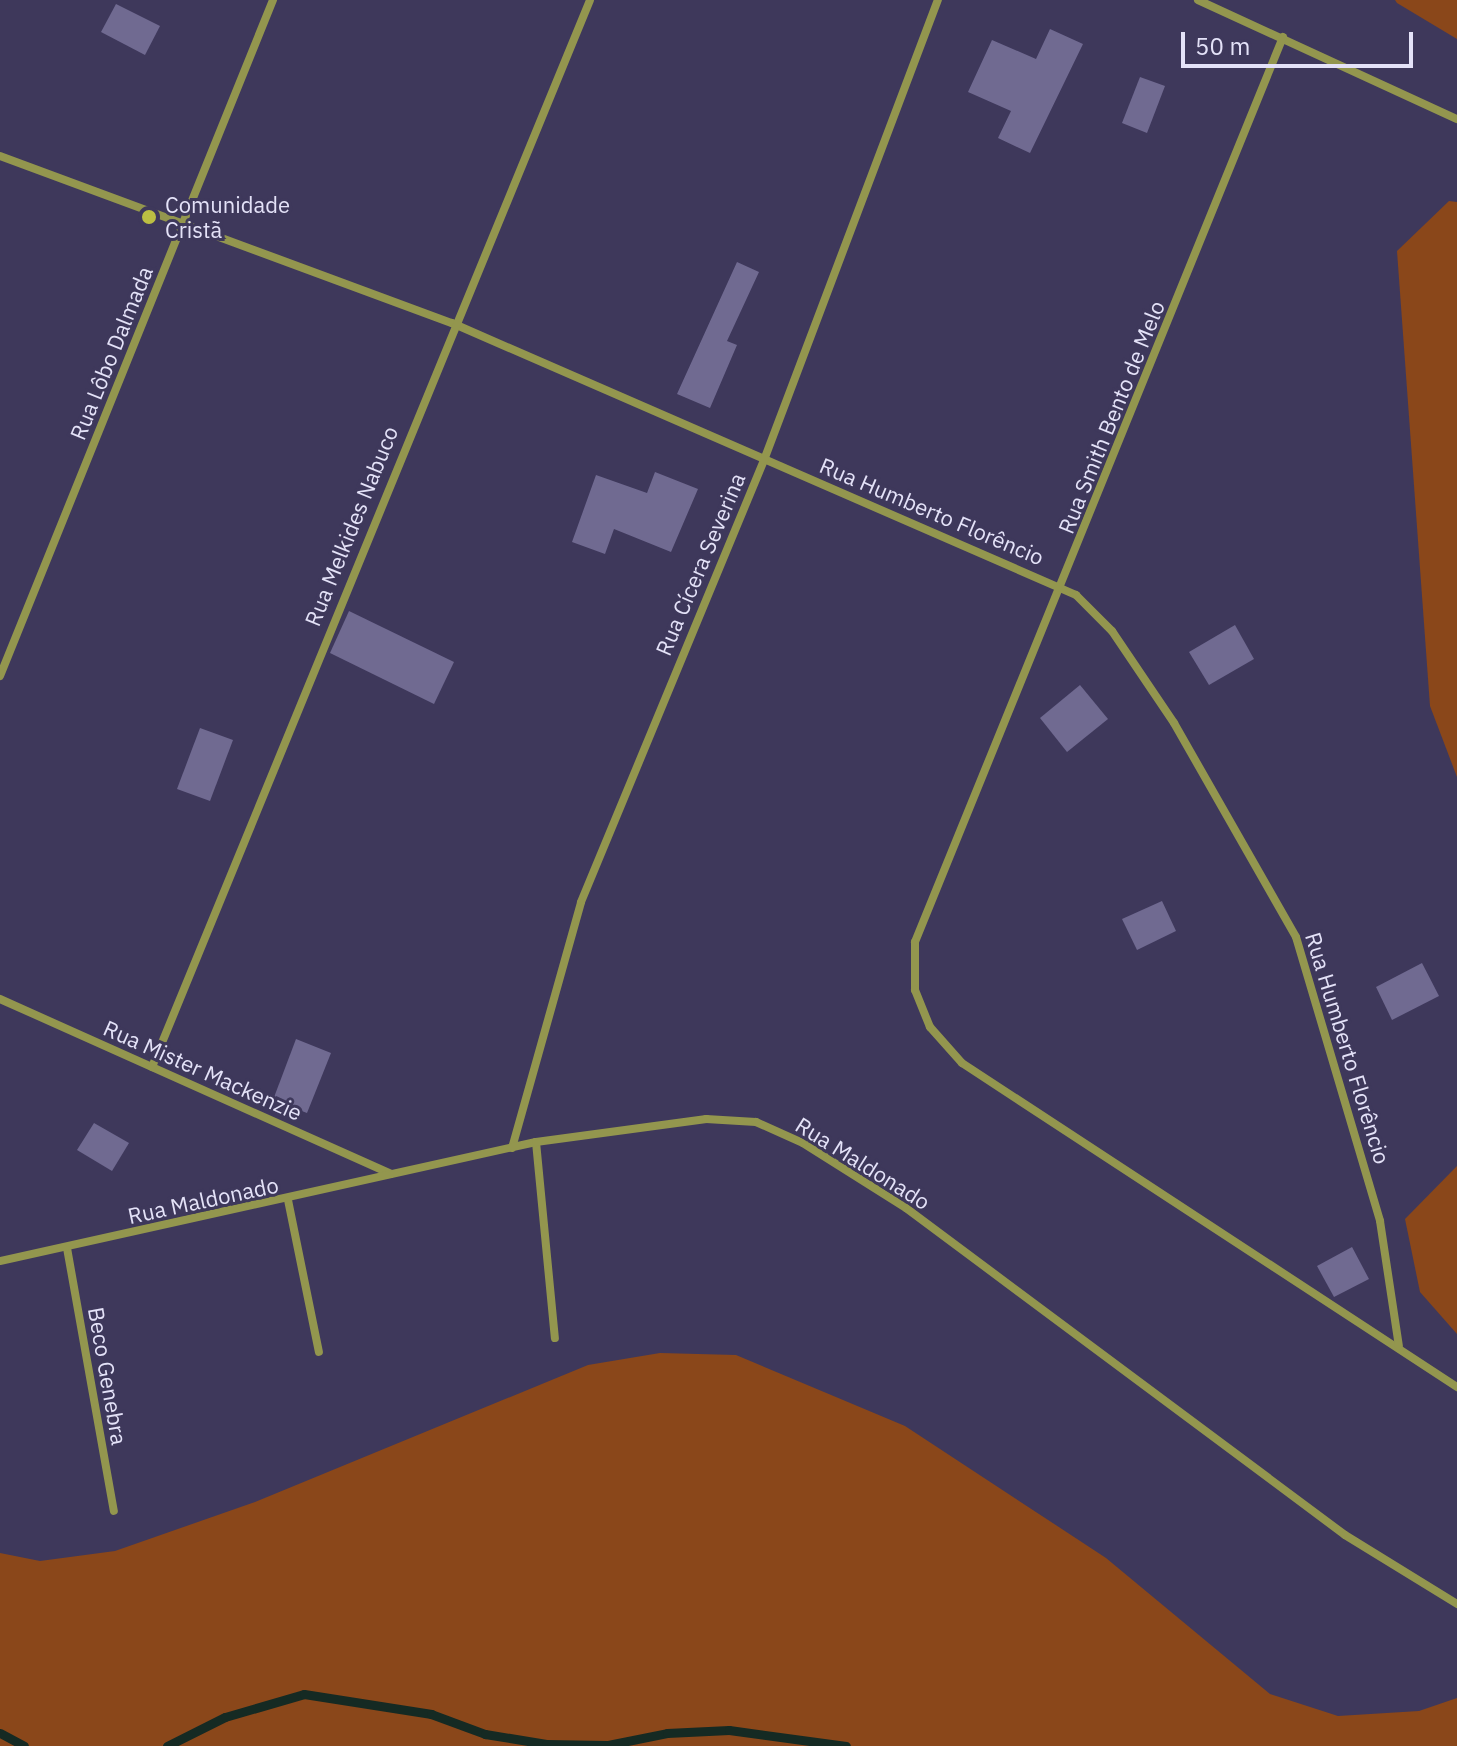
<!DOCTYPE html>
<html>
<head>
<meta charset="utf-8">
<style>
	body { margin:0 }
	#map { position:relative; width:1457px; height:1746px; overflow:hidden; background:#3e385b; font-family:"IBM Plex Sans",sans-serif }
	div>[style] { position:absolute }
	.green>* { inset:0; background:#8a471a }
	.stream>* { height:9px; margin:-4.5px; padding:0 4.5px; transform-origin:4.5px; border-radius:4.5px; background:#152a23 }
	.building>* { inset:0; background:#706a91 }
	.street>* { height:8px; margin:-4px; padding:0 4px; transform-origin:4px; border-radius:4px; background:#93964e }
	.dots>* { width:22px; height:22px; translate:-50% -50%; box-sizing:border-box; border:4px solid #3e385b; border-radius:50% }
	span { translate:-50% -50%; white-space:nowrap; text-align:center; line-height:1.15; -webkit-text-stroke:6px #3e385b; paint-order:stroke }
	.poi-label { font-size:22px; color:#e4e2f8 }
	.left { translate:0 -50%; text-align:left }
	.street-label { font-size:22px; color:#e4e2f8 }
	.scale { position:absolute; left:1181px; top:32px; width:232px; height:36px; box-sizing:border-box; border:4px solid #e4e2f8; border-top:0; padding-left:10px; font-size:24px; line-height:28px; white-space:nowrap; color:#e4e2f8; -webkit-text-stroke:6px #3e385b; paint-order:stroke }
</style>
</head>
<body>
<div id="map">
	<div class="green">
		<div style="clip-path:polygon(1395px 0,1457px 0,1457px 39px,1397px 3px)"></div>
		<div style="clip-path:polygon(1449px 201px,1457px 202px,1457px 777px,1430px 706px,1397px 251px)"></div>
		<div style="clip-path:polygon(1457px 1166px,1457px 1334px,1420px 1292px,1405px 1219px)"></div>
		<div style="clip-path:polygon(660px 1353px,736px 1355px,905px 1426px,1106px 1558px,1270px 1694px,1338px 1716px,1419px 1711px,1457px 1698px,1457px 1746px,0 1746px,0 1553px,40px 1561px,115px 1551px,255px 1502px,588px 1365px)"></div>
	</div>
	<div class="stream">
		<div style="left:0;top:1733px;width:27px;rotate:28deg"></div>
		<div style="left:167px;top:1746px;width:65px;rotate:-26.6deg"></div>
		<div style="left:225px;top:1717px;width:82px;rotate:-16.2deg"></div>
		<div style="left:304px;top:1694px;width:129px;rotate:8.9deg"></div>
		<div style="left:431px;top:1714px;width:58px;rotate:20.3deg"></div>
		<div style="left:485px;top:1734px;width:62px;rotate:9.3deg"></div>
		<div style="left:546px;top:1744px;width:62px;rotate:0.9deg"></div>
		<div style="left:608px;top:1745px;width:60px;rotate:-11.5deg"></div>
		<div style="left:667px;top:1733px;width:62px;rotate:-2.8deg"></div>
		<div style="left:729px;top:1730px;width:118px;rotate:7.8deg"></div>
	</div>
	<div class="building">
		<div style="clip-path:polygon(116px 4px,160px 26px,145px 55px,101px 32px)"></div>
		<div style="clip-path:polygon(1050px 29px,1083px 44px,1030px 153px,998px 138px,1011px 111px,968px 92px,992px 40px,1036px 59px)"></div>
		<div style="clip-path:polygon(1140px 77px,1165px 86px,1147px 133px,1122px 123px)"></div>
		<div style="clip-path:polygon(737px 262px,759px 272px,727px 341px,737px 345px,710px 408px,677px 394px)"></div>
		<div style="clip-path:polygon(655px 472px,698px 489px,671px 552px,614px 529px,605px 554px,572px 542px,596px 475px,647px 493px)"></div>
		<div style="clip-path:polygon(349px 611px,454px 662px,434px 704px,330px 653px)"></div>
		<div style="clip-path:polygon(1235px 625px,1254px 659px,1209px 685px,1189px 652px)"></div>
		<div style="clip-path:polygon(1080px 685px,1108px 719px,1067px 752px,1040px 718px)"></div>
		<div style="clip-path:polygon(200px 728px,233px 740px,210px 801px,177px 789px)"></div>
		<div style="clip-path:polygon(1162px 901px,1176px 931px,1137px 950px,1122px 919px)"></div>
		<div style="clip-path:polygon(1422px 963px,1439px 996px,1392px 1020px,1376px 987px)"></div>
		<div style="clip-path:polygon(296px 1039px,331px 1053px,307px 1113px,273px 1100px)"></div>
		<div style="clip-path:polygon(94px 1123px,129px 1143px,112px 1171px,77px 1150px)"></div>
		<div style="clip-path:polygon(1352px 1247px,1369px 1279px,1334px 1297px,1317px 1266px)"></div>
	</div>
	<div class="street">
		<div style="left:1198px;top:0;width:285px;rotate:24.7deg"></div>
		<div style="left:1283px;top:37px;width:977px;rotate:112.13deg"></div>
		<div style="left:915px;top:942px;width:48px;rotate:90deg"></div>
		<div style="left:915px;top:990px;width:40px;rotate:68deg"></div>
		<div style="left:930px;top:1027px;width:48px;rotate:48.4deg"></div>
		<div style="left:962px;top:1063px;width:592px;rotate:33.21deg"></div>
		<div style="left:0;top:156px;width:482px;rotate:20.3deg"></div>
		<div style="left:452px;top:323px;width:681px;rotate:23.55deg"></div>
		<div style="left:1076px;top:595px;width:51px;rotate:45deg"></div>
		<div style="left:1112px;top:631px;width:111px;rotate:56deg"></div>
		<div style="left:1174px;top:723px;width:246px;rotate:60.3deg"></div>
		<div style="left:1296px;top:937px;width:296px;rotate:73.5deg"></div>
		<div style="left:1380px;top:1221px;width:126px;rotate:81.4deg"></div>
		<div style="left:0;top:676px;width:729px;rotate:-68.01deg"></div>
		<div style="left:0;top:999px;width:428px;rotate:24.1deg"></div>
		<div style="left:152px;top:1067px;width:1153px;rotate:-67.68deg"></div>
		<div style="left:536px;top:1142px;width:197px;rotate:84.5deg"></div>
		<div style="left:512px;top:1148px;width:255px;rotate:-74.3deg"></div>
		<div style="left:581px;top:902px;width:478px;rotate:-67.5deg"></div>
		<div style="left:764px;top:460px;width:492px;rotate:-69.3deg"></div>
		<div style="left:288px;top:1200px;width:155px;rotate:78.5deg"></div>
		<div style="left:67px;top:1248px;width:267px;rotate:79.9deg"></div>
		<div style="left:0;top:1261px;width:549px;rotate:-12.52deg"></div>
		<div style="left:536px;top:1142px;width:172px;rotate:-7.7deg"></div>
		<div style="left:706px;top:1119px;width:50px;rotate:3.4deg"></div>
		<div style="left:756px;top:1122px;width:51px;rotate:24.1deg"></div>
		<div style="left:803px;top:1143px;width:122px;rotate:32.3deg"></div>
		<div style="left:906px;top:1208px;width:547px;rotate:36.68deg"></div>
		<div style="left:1345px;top:1535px;width:132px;rotate:31.6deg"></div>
	</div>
	<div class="dots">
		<div style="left:149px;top:217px;background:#bcbf43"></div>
	</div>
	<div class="poi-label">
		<span class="left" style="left:165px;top:217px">Comunidade<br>Cristã</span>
	</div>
	<div class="street-label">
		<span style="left:111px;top:353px;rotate:-68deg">Rua Lôbo Dalmada</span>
		<span style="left:1111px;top:417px;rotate:-68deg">Rua Smith Bento de Melo</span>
		<span style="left:932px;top:511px;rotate:23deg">Rua Humberto Florêncio</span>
		<span style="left:351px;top:526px;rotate:-68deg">Rua Melkides Nabuco</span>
		<span style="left:700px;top:564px;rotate:-67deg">Rua Cícera Severina</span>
		<span style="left:1348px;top:1048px;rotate:73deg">Rua Humberto Florêncio</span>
		<span style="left:203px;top:1070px;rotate:24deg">Rua Mister Mackenzie</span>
		<span style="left:863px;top:1163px;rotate:32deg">Rua Maldonado</span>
		<span style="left:203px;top:1200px;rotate:-12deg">Rua Maldonado</span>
		<span style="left:108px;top:1376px;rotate:80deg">Beco Genebra</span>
	</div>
	<div class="scale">50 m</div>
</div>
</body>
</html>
